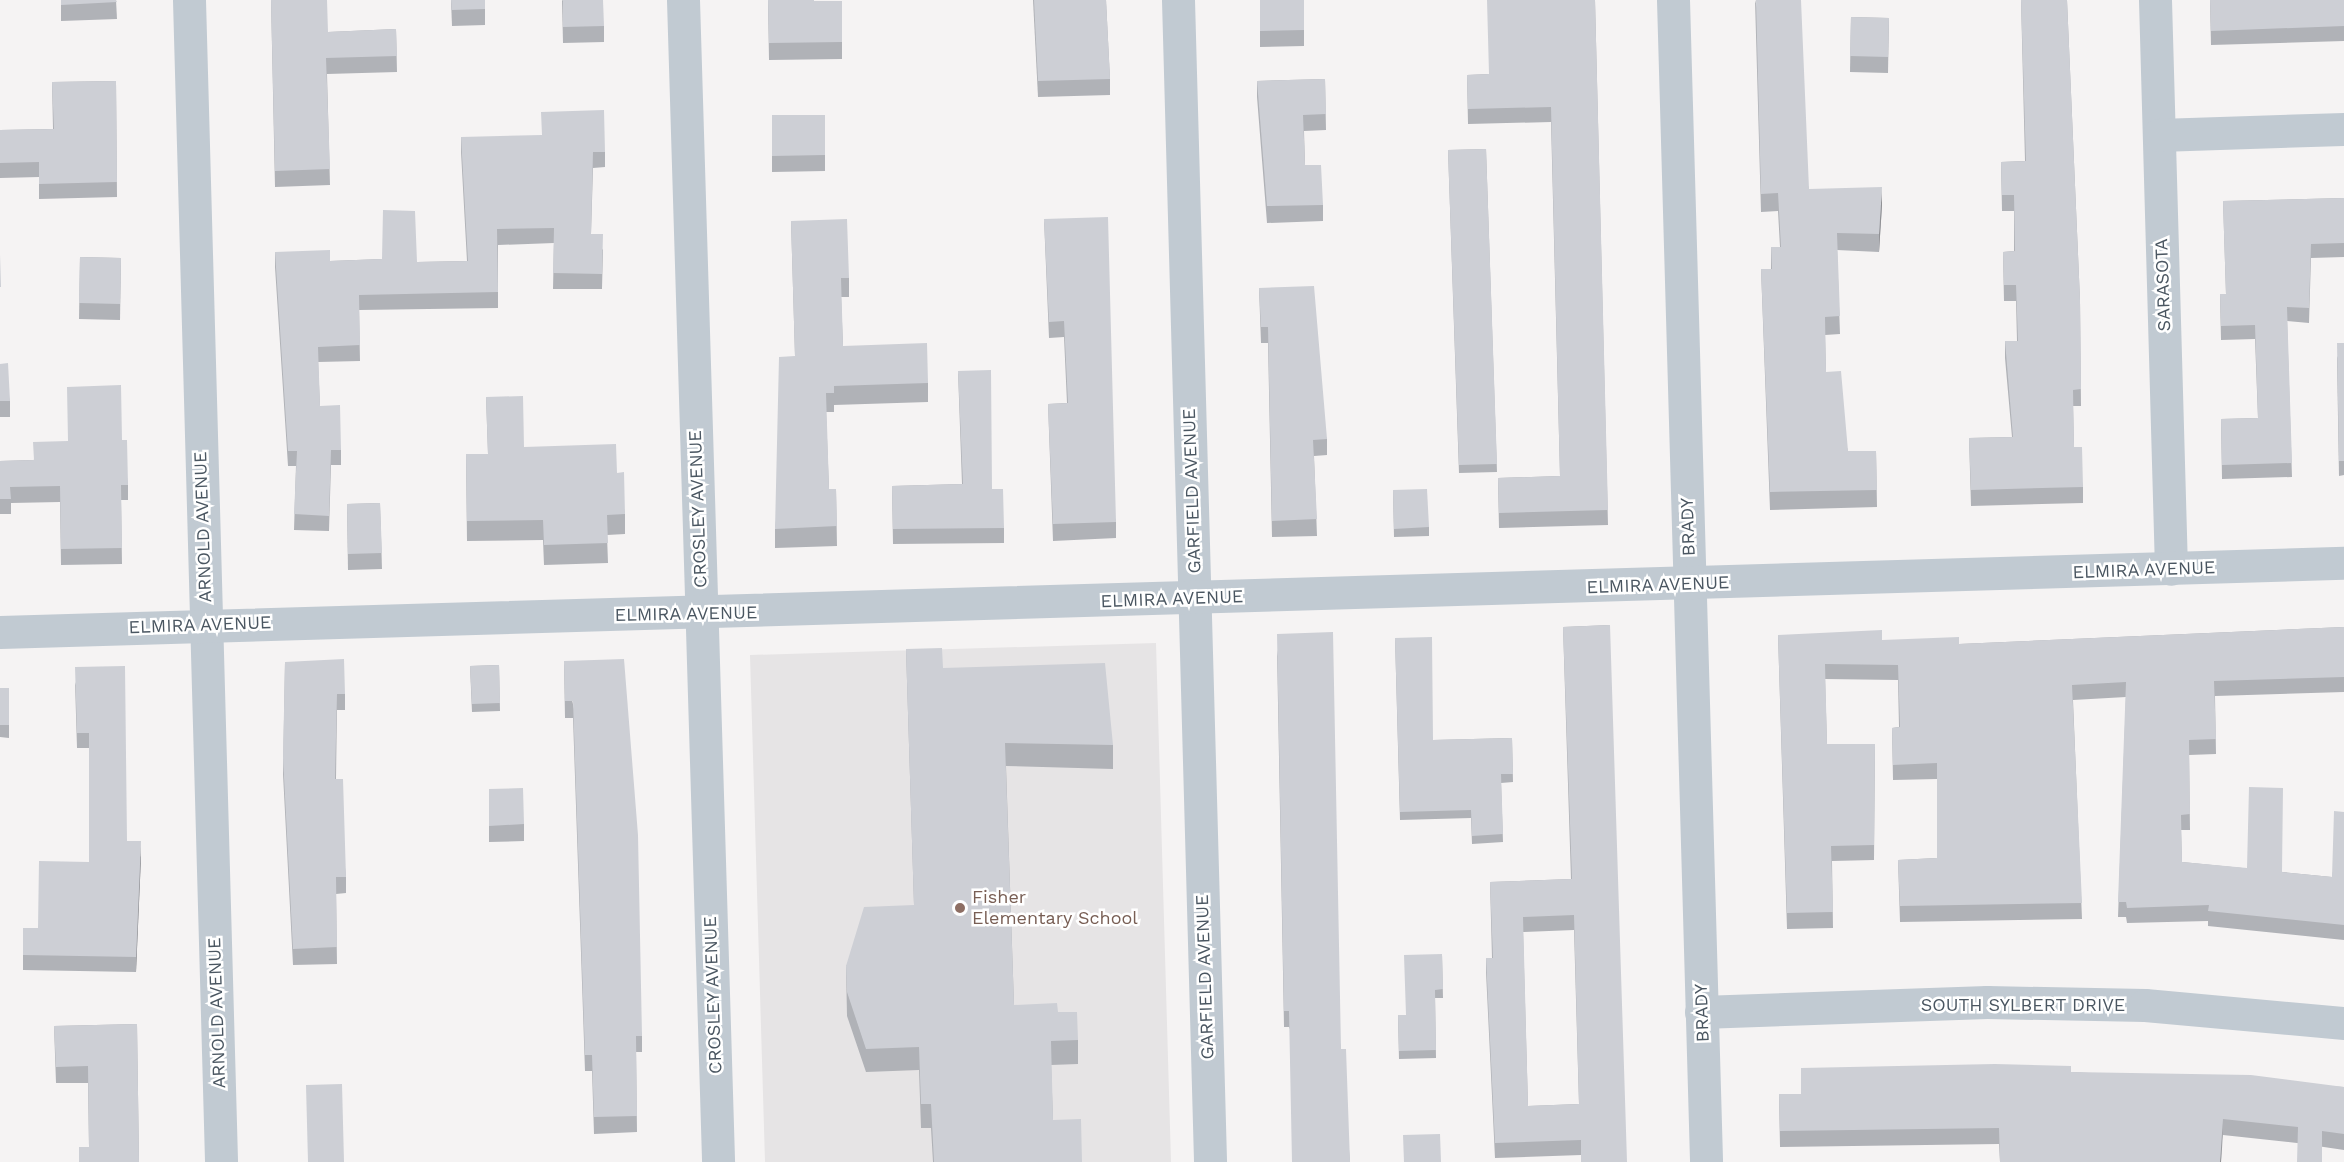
<!DOCTYPE html>
<html>
<head>
<meta charset="utf-8">
<style>
	body { margin:0 }
	#map { position:relative; width:2344px; height:1162px; overflow:hidden; background:#f5f3f3; font-family:"Work Sans",sans-serif }
	div>[style] { position:absolute }
	.education>* { inset:0; background:#e6e4e5 }
	.minor>* { height:33px; margin:-16.5px; padding:0 16.5px; transform-origin:16.5px; border-radius:16.5px; background:#c1cad2 }
	.wall>* { inset:0; background:#b0b2b7 }
	.shaded-wall>* { inset:0; background:#909195 }
	.building>* { inset:0; background:#cdcfd5 }
	.dots>* { width:16px; height:16px; translate:-50% -50%; box-sizing:border-box; border:3px solid #fff; border-radius:50% }
	span { translate:-50% -50%; white-space:nowrap; text-align:center; line-height:1.15; -webkit-text-stroke:5px #fff; paint-order:stroke }
	.street-label { font-size:18px; color:#4a5661 }
	.education-label { font-size:18px; color:#785e54 }
	.left { translate:0 -50%; text-align:left }
</style>
</head>
<body>
<div id="map">
	<div class="education">
		<div style="clip-path:polygon(1156px 643px,1171px 1162px,765px 1162px,750px 655px)"></div>
	</div>
	<div class="minor">
		<div style="left:189px;top:0;width:1162px;rotate:88.42deg"></div>
		<div style="left:683px;top:0;width:1163px;rotate:88.27deg"></div>
		<div style="left:1178px;top:0;width:1162px;rotate:88.42deg"></div>
		<div style="left:1673px;top:0;width:1162px;rotate:88.37deg"></div>
		<div style="left:2155px;top:0;width:569px;rotate:88.39deg"></div>
		<div style="left:2159px;top:135px;width:185px;rotate:-1.9deg"></div>
		<div style="left:0;top:632px;width:2345px;rotate:-1.69deg"></div>
		<div style="left:1701px;top:1012px;width:286px;rotate:-2deg"></div>
		<div style="left:1987px;top:1002px;width:158px;rotate:1.1deg"></div>
		<div style="left:2145px;top:1005px;width:200px;rotate:5.2deg"></div>
	</div>
	<div class="wall">
		<div style="clip-path:polygon(61px 0,116px 0,117px 19px,61px 21px)"></div>
		<div style="clip-path:polygon(271px 0,328px 32px,396px 29px,397px 72px,327px 74px,330px 185px,275px 187px)"></div>
		<div style="clip-path:polygon(451px 0,485px 0,485px 25px,452px 26px)"></div>
		<div style="clip-path:polygon(562px 0,604px 26px,604px 42px,563px 43px)"></div>
		<div style="clip-path:polygon(768px 0,814px 1px,842px 1px,842px 59px,769px 60px)"></div>
		<div style="clip-path:polygon(1033px 0,1106px 0,1110px 79px,1110px 95px,1038px 97px)"></div>
		<div style="clip-path:polygon(1260px 0,1304px 0,1304px 46px,1260px 47px)"></div>
		<div style="clip-path:polygon(1595px 0,1608px 525px,1499px 528px,1498px 478px,1560px 476px,1551px 122px,1468px 124px,1467px 75px,1489px 74px)"></div>
		<div style="clip-path:polygon(1755px 0,1809px 189px,1882px 205px,1879px 252px,1837px 250px,1840px 334px,1825px 335px,1826px 372px,1848px 451px,1876px 451px,1877px 507px,1770px 510px,1761px 269px,1771px 269px,1771px 247px,1780px 247px,1778px 211px,1761px 212px)"></div>
		<div style="clip-path:polygon(2021px 0,2067px 0,2080px 300px,2081px 406px,2073px 406px,2074px 447px,2083px 487px,2083px 503px,1971px 506px,1969px 438px,2012px 437px,2005px 358px,2005px 341px,2017px 341px,2016px 301px,2004px 301px,2003px 252px,2014px 251px,2014px 211px,2002px 211px,2001px 162px,2025px 161px)"></div>
		<div style="clip-path:polygon(2210px 0,2344px 0,2344px 41px,2211px 45px)"></div>
		<div style="clip-path:polygon(1851px 17px,1889px 18px,1888px 73px,1850px 72px)"></div>
		<div style="clip-path:polygon(1325px 79px,1326px 130px,1304px 131px,1305px 165px,1323px 205px,1323px 221px,1267px 223px,1257px 97px,1257px 81px)"></div>
		<div style="clip-path:polygon(116px 81px,117px 197px,39px 199px,39px 177px,0 178px,0 130px,53px 129px,52px 82px)"></div>
		<div style="clip-path:polygon(772px 115px,825px 115px,825px 171px,772px 172px)"></div>
		<div style="clip-path:polygon(461px 137px,605px 152px,605px 167px,593px 168px,591px 234px,603px 250px,602px 289px,553px 289px,554px 243px,498px 245px,498px 308px,359px 310px,360px 361px,318px 362px,320px 406px,341px 450px,341px 465px,331px 465px,329px 531px,294px 530px,296px 466px,288px 466px,275px 267px,275px 252px,330px 261px,382px 259px,417px 262px,467px 261px,461px 152px)"></div>
		<div style="clip-path:polygon(1486px 149px,1497px 472px,1459px 473px,1448px 150px)"></div>
		<div style="clip-path:polygon(2344px 198px,2344px 257px,2311px 258px,2309px 323px,2287px 321px,2292px 477px,2222px 479px,2221px 419px,2258px 418px,2255px 339px,2221px 340px,2220px 294px,2226px 294px,2223px 201px)"></div>
		<div style="clip-path:polygon(1044px 219px,1116px 522px,1116px 538px,1053px 541px,1048px 404px,1067px 403px,1064px 337px,1049px 338px)"></div>
		<div style="clip-path:polygon(791px 221px,849px 278px,849px 297px,841px 297px,843px 346px,928px 383px,928px 402px,834px 405px,834px 412px,826px 412px,829px 489px,836px 489px,837px 546px,775px 548px,775px 529px,795px 356px)"></div>
		<div style="clip-path:polygon(80px 257px,121px 258px,120px 320px,79px 319px)"></div>
		<div style="clip-path:polygon(1259px 288px,1327px 439px,1327px 455px,1314px 456px,1317px 536px,1272px 537px,1268px 343px,1261px 343px)"></div>
		<div style="clip-path:polygon(2344px 343px,2344px 475px,2339px 476px,2337px 358px)"></div>
		<div style="clip-path:polygon(0 364px,10px 401px,10px 417px,0 417px)"></div>
		<div style="clip-path:polygon(958px 371px,992px 489px,1004px 528px,1004px 543px,893px 544px,892px 486px,962px 484px)"></div>
		<div style="clip-path:polygon(486px 397px,524px 447px,617px 473px,625px 514px,625px 534px,607px 535px,608px 563px,544px 565px,543px 540px,467px 541px,466px 454px,488px 454px)"></div>
		<div style="clip-path:polygon(122px 440px,128px 485px,128px 500px,121px 500px,122px 564px,61px 565px,60px 502px,11px 503px,11px 514px,0 514px,0 461px,33px 460px)"></div>
		<div style="clip-path:polygon(1393px 490px,1429px 527px,1429px 536px,1394px 537px)"></div>
		<div style="clip-path:polygon(380px 503px,382px 569px,348px 570px,347px 504px)"></div>
		<div style="clip-path:polygon(evenodd,1610px 625px,1581px 1155px,1495px 1158px,1486px 972px,1486px 958px,1492px 958px,1490px 882px,1571px 879px,1563px 627px,1610px 625px,1574px 930px,1579px 1104px,1528px 1106px,1523px 932px,1574px 930px)"></div>
		<div style="clip-path:polygon(2344px 627px,2344px 692px,2215px 696px,2216px 754px,2189px 755px,2190px 830px,2181px 830px,2182px 862px,2332px 877px,2344px 812px,2344px 940px,2208px 926px,2208px 921px,2127px 923px,2126px 917px,2118px 917px,2126px 697px,2073px 700px,2082px 919px,1900px 922px,1898px 860px,1937px 858px,1937px 779px,1893px 780px,1892px 728px,1899px 727px,1898px 680px,1825px 679px,1827px 744px,1875px 744px,1874px 860px,1832px 861px,1833px 928px,1787px 929px,1778px 635px,1959px 644px)"></div>
		<div style="clip-path:polygon(1395px 638px,1433px 740px,1512px 738px,1513px 782px,1501px 783px,1503px 842px,1472px 844px,1471px 818px,1400px 820px)"></div>
		<div style="clip-path:polygon(906px 649px,943px 668px,1113px 745px,1113px 769px,1006px 766px,1014px 1005px,1058px 1012px,1078px 1040px,1078px 1064px,1051px 1065px,1053px 1120px,1082px 1162px,933px 1162px,931px 1128px,921px 1128px,919px 1070px,866px 1072px,847px 1016px,846px 966px,914px 905px)"></div>
		<div style="clip-path:polygon(1277px 650px,1341px 1049px,1350px 1162px,1289px 1027px,1284px 1027px)"></div>
		<div style="clip-path:polygon(564px 661px,642px 1036px,642px 1052px,636px 1052px,637px 1132px,594px 1134px,592px 1071px,585px 1071px,573px 718px,565px 718px)"></div>
		<div style="clip-path:polygon(285px 662px,345px 694px,345px 710px,337px 710px,336px 779px,346px 877px,346px 893px,336px 894px,337px 964px,293px 965px,283px 774px)"></div>
		<div style="clip-path:polygon(499px 665px,500px 711px,472px 712px,470px 666px)"></div>
		<div style="clip-path:polygon(75px 682px,127px 841px,141px 857px,136px 972px,23px 970px,23px 928px,38px 928px,89px 862px,89px 748px,77px 748px)"></div>
		<div style="clip-path:polygon(0 688px,9px 688px,9px 738px,0 737px)"></div>
		<div style="clip-path:polygon(489px 789px,524px 824px,524px 841px,489px 842px)"></div>
		<div style="clip-path:polygon(1442px 954px,1443px 998px,1435px 998px,1436px 1058px,1399px 1059px,1398px 1015px,1406px 1015px)"></div>
		<div style="clip-path:polygon(137px 1024px,139px 1162px,79px 1162px,79px 1147px,89px 1147px,88px 1083px,56px 1083px,54px 1026px)"></div>
		<div style="clip-path:polygon(2071px 1072px,2344px 1087px,2344px 1150px,2297px 1143px,2223px 1135px,2221px 1162px,2000px 1162px,1999px 1144px,1780px 1147px,1779px 1094px,1801px 1094px)"></div>
	</div>
	<div class="shaded-wall">
		<div style="clip-path:polygon(1882px 187px,1882px 205px,1879px 252px,1879px 234px)"></div>
		<div style="clip-path:polygon(141px 841px,141px 857px,136px 972px,136px 957px)"></div>
		<div style="clip-path:polygon(2223px 1119px,2221px 1162px,2220px 1162px)"></div>
	</div>
	<div class="building">
		<div style="clip-path:polygon(61px 0,116px 0,117px 2px,61px 5px)"></div>
		<div style="clip-path:polygon(271px 0,327px 0,328px 32px,396px 29px,397px 56px,326px 58px,330px 169px,275px 171px)"></div>
		<div style="clip-path:polygon(451px 0,485px 0,485px 9px,452px 10px)"></div>
		<div style="clip-path:polygon(563px 0,603px 0,604px 26px,563px 27px)"></div>
		<div style="clip-path:polygon(768px 0,814px 0,814px 1px,842px 1px,842px 42px,769px 43px)"></div>
		<div style="clip-path:polygon(1034px 0,1106px 0,1110px 79px,1038px 81px)"></div>
		<div style="clip-path:polygon(1260px 0,1304px 0,1304px 30px,1260px 31px)"></div>
		<div style="clip-path:polygon(1487px 0,1595px 0,1608px 510px,1499px 513px,1498px 478px,1560px 476px,1551px 107px,1468px 109px,1467px 75px,1489px 74px)"></div>
		<div style="clip-path:polygon(1756px 0,1801px 0,1809px 189px,1882px 187px,1879px 234px,1837px 233px,1840px 316px,1825px 317px,1826px 372px,1841px 371px,1848px 451px,1876px 451px,1877px 490px,1770px 492px,1761px 269px,1772px 269px,1771px 247px,1781px 247px,1778px 193px,1761px 194px)"></div>
		<div style="clip-path:polygon(2021px 0,2067px 0,2080px 300px,2081px 389px,2073px 390px,2074px 447px,2082px 447px,2083px 487px,1971px 490px,1969px 438px,2013px 437px,2005px 341px,2018px 341px,2016px 285px,2004px 285px,2003px 252px,2015px 251px,2014px 195px,2002px 195px,2001px 162px,2026px 161px)"></div>
		<div style="clip-path:polygon(2210px 0,2344px 0,2344px 26px,2211px 31px)"></div>
		<div style="clip-path:polygon(1851px 17px,1889px 18px,1888px 57px,1850px 56px)"></div>
		<div style="clip-path:polygon(1325px 79px,1326px 114px,1303px 115px,1305px 165px,1321px 165px,1323px 205px,1267px 206px,1257px 81px)"></div>
		<div style="clip-path:polygon(116px 81px,117px 182px,39px 184px,39px 162px,0 163px,0 130px,54px 129px,52px 82px)"></div>
		<div style="clip-path:polygon(604px 110px,605px 152px,593px 152px,591px 234px,603px 234px,602px 274px,553px 273px,554px 228px,497px 229px,498px 292px,359px 295px,360px 345px,318px 347px,320px 406px,340px 405px,341px 450px,331px 450px,329px 516px,294px 514px,297px 451px,288px 451px,275px 252px,330px 250px,330px 261px,382px 259px,383px 210px,415px 211px,417px 262px,468px 261px,461px 137px,542px 135px,541px 112px)"></div>
		<div style="clip-path:polygon(772px 115px,825px 115px,825px 155px,772px 156px)"></div>
		<div style="clip-path:polygon(1486px 149px,1497px 464px,1459px 465px,1448px 150px)"></div>
		<div style="clip-path:polygon(2344px 198px,2344px 243px,2311px 244px,2309px 308px,2287px 307px,2292px 463px,2222px 465px,2221px 419px,2258px 418px,2255px 325px,2221px 326px,2220px 294px,2226px 294px,2223px 201px)"></div>
		<div style="clip-path:polygon(1108px 217px,1116px 522px,1053px 524px,1048px 404px,1068px 403px,1064px 321px,1049px 322px,1044px 219px)"></div>
		<div style="clip-path:polygon(847px 219px,849px 278px,841px 278px,843px 346px,927px 343px,928px 383px,834px 386px,834px 393px,826px 393px,829px 489px,836px 489px,837px 526px,775px 529px,779px 357px,795px 356px,791px 221px)"></div>
		<div style="clip-path:polygon(0 254px,1px 287px,0 287px)"></div>
		<div style="clip-path:polygon(80px 257px,121px 258px,120px 304px,79px 303px)"></div>
		<div style="clip-path:polygon(1314px 286px,1327px 439px,1313px 440px,1317px 519px,1272px 521px,1268px 327px,1261px 327px,1259px 288px)"></div>
		<div style="clip-path:polygon(2337px 343px,2344px 343px,2344px 461px,2339px 461px)"></div>
		<div style="clip-path:polygon(8px 363px,10px 401px,0 401px,0 364px)"></div>
		<div style="clip-path:polygon(991px 370px,992px 489px,1003px 489px,1004px 528px,893px 529px,892px 486px,963px 484px,958px 371px)"></div>
		<div style="clip-path:polygon(121px 385px,122px 440px,127px 440px,128px 485px,121px 485px,122px 548px,61px 549px,60px 486px,10px 487px,11px 499px,0 499px,0 461px,34px 460px,33px 442px,68px 441px,67px 387px)"></div>
		<div style="clip-path:polygon(523px 396px,524px 447px,616px 444px,617px 473px,624px 472px,625px 514px,607px 515px,608px 543px,544px 545px,543px 520px,467px 521px,466px 454px,488px 454px,486px 397px)"></div>
		<div style="clip-path:polygon(1427px 489px,1429px 527px,1394px 529px,1393px 490px)"></div>
		<div style="clip-path:polygon(380px 503px,382px 553px,348px 554px,347px 504px)"></div>
		<div style="clip-path:polygon(evenodd,1610px 625px,1627px 1162px,1581px 1162px,1581px 1140px,1495px 1143px,1486px 958px,1493px 958px,1490px 882px,1572px 879px,1563px 627px,1610px 625px,1574px 915px,1579px 1104px,1528px 1106px,1523px 917px,1574px 915px)"></div>
		<div style="clip-path:polygon(2344px 627px,2344px 677px,2214px 681px,2216px 739px,2189px 740px,2190px 814px,2181px 815px,2182px 862px,2247px 868px,2249px 787px,2283px 788px,2282px 872px,2332px 877px,2334px 811px,2344px 812px,2344px 925px,2208px 911px,2209px 905px,2127px 908px,2126px 902px,2118px 902px,2126px 682px,2072px 685px,2082px 903px,1900px 906px,1898px 860px,1937px 858px,1937px 763px,1893px 765px,1892px 728px,1900px 727px,1898px 665px,1825px 664px,1827px 744px,1875px 744px,1874px 845px,1831px 846px,1833px 912px,1787px 913px,1778px 635px,1882px 630px,1882px 640px,1959px 637px,1959px 644px)"></div>
		<div style="clip-path:polygon(1333px 632px,1341px 1049px,1346px 1049px,1350px 1162px,1292px 1162px,1289px 1011px,1284px 1011px,1277px 634px)"></div>
		<div style="clip-path:polygon(1432px 637px,1433px 740px,1512px 738px,1513px 774px,1501px 774px,1503px 834px,1472px 836px,1471px 810px,1400px 812px,1395px 638px)"></div>
		<div style="clip-path:polygon(942px 648px,943px 668px,1105px 663px,1113px 745px,1005px 743px,1014px 1005px,1057px 1003px,1058px 1012px,1077px 1012px,1078px 1040px,1051px 1041px,1053px 1120px,1081px 1119px,1082px 1162px,934px 1162px,931px 1104px,921px 1104px,919px 1047px,866px 1049px,847px 992px,846px 966px,864px 907px,914px 905px,906px 649px)"></div>
		<div style="clip-path:polygon(344px 659px,345px 694px,337px 694px,335px 779px,343px 779px,346px 877px,336px 877px,337px 947px,293px 949px,283px 758px,285px 662px)"></div>
		<div style="clip-path:polygon(624px 659px,638px 835px,642px 1036px,636px 1036px,637px 1116px,594px 1117px,592px 1055px,585px 1055px,573px 701px,565px 701px,564px 661px)"></div>
		<div style="clip-path:polygon(499px 665px,500px 703px,472px 704px,470px 666px)"></div>
		<div style="clip-path:polygon(125px 666px,127px 841px,141px 841px,136px 957px,23px 955px,23px 928px,38px 928px,39px 861px,89px 862px,89px 733px,77px 733px,75px 667px)"></div>
		<div style="clip-path:polygon(0 688px,9px 688px,9px 725px,0 725px)"></div>
		<div style="clip-path:polygon(523px 788px,524px 824px,489px 826px,489px 789px)"></div>
		<div style="clip-path:polygon(1442px 954px,1443px 989px,1435px 990px,1436px 1050px,1399px 1051px,1398px 1015px,1406px 1015px,1404px 955px)"></div>
		<div style="clip-path:polygon(137px 1024px,139px 1162px,79px 1162px,79px 1147px,89px 1147px,88px 1066px,56px 1067px,54px 1026px)"></div>
		<div style="clip-path:polygon(1995px 1064px,2071px 1066px,2071px 1072px,2251px 1075px,2344px 1087px,2344px 1134px,2322px 1131px,2322px 1162px,2297px 1162px,2298px 1127px,2223px 1119px,2220px 1162px,2000px 1162px,1999px 1128px,1780px 1131px,1779px 1094px,1801px 1094px,1801px 1068px)"></div>
		<div style="clip-path:polygon(342px 1084px,344px 1162px,308px 1162px,306px 1085px)"></div>
		<div style="clip-path:polygon(1440px 1134px,1441px 1162px,1404px 1162px,1403px 1135px)"></div>
	</div>
	<div class="dots">
		<div style="left:960px;top:908px;background:#8d6e63"></div>
	</div>
	<div class="street-label">
		<span style="left:2163px;top:285px;rotate:-92deg">SARASOTA</span>
		<span style="left:1192px;top:491px;rotate:-92deg">GARFIELD AVENUE</span>
		<span style="left:698px;top:509px;rotate:-92deg">CROSLEY AVENUE</span>
		<span style="left:203px;top:527px;rotate:-92deg">ARNOLD AVENUE</span>
		<span style="left:1688px;top:527px;rotate:-92deg">BRADY</span>
		<span style="left:2144px;top:570px;rotate:-2deg">ELMIRA AVENUE</span>
		<span style="left:1658px;top:585px;rotate:-2deg">ELMIRA AVENUE</span>
		<span style="left:1172px;top:599px;rotate:-2deg">ELMIRA AVENUE</span>
		<span style="left:686px;top:614px;rotate:-1deg">ELMIRA AVENUE</span>
		<span style="left:200px;top:625px;rotate:-2deg">ELMIRA AVENUE</span>
		<span style="left:1205px;top:977px;rotate:-92deg">GARFIELD AVENUE</span>
		<span style="left:713px;top:995px;rotate:-92deg">CROSLEY AVENUE</span>
		<span style="left:2023px;top:1005px">SOUTH SYLBERT DRIVE</span>
		<span style="left:217px;top:1013px;rotate:-92deg">ARNOLD AVENUE</span>
		<span style="left:1702px;top:1013px;rotate:-92deg">BRADY</span>
	</div>
	<div class="education-label">
		<span class="left" style="left:972px;top:908px">Fisher<br>Elementary School</span>
	</div>
</div>
</body>
</html>
